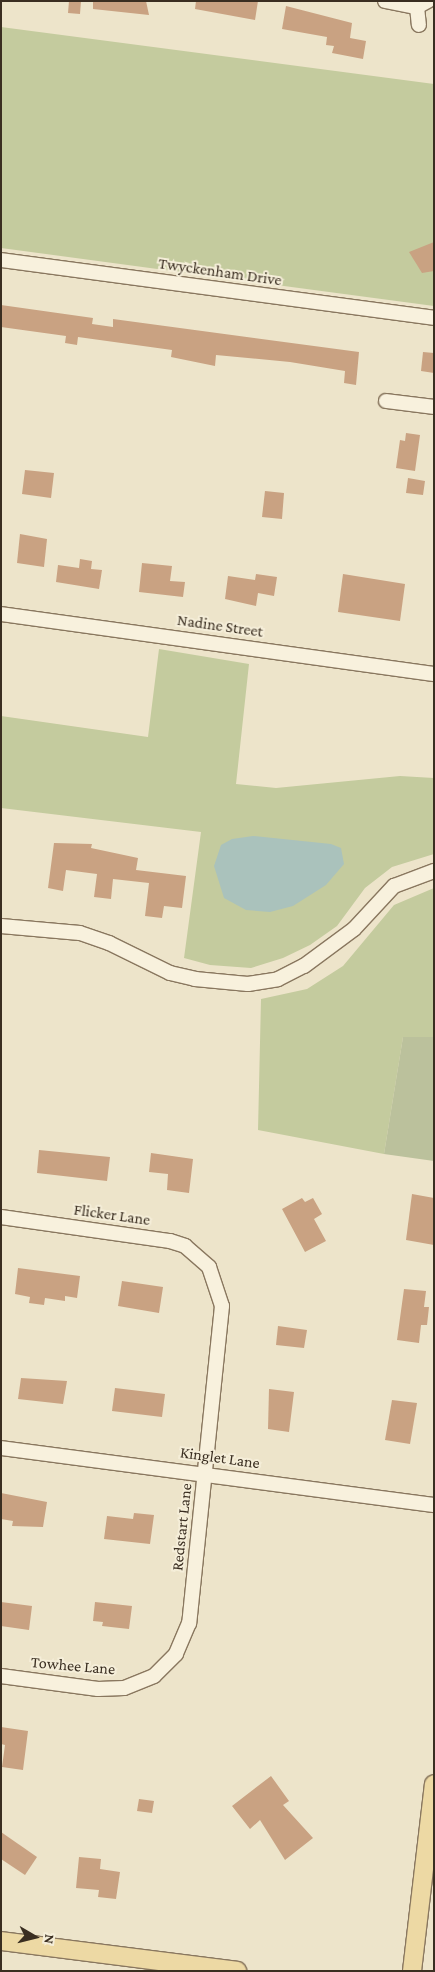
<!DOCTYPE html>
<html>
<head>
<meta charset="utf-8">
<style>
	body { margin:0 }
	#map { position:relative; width:435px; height:1972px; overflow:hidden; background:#ede4ca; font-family:"Crimson Pro",serif }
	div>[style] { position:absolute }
	.green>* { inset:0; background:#c4cb9e }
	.cemetery>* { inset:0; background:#bbc19c }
	.water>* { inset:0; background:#aac2bc }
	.building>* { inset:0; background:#c9a282 }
	.roads { filter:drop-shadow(1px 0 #89775f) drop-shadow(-1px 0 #89775f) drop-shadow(0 1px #89775f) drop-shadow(0 -1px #89775f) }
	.minor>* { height:14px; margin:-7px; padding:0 7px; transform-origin:7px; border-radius:7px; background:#f8f1dd }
	.major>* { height:18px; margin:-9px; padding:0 9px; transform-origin:9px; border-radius:9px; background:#edd9a4 }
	span { translate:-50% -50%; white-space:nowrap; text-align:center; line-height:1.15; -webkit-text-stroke:4px #f5eed9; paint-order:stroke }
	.street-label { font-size:16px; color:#3a2e21 }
	.frame { position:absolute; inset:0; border:2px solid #3a2e21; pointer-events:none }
	.north { position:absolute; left:10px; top:1912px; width:50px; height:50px; -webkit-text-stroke:4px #f5eed9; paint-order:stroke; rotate:98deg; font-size:14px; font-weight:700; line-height:20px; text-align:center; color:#3a2e21 }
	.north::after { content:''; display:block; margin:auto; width:18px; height:22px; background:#3a2e21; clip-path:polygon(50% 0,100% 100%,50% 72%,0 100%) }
</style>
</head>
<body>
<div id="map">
	<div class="green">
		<div style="clip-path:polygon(1px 27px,434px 84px,434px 306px,1px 248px)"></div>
		<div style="clip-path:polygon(159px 649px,249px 664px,236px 784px,276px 788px,400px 776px,434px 778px,434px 854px,392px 867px,365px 888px,337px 926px,310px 945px,283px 958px,251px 968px,210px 965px,184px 958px,201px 832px,1px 808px,1px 716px,148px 737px)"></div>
		<div style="clip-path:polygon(434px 888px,434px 1037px,403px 1037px,384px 1154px,258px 1130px,261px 999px,307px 989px,343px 966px,394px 905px)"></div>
	</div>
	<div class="cemetery">
		<div style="clip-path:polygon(403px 1037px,434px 1037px,434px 1161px,384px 1154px)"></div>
	</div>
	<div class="water">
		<div style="clip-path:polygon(253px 836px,331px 844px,341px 848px,344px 864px,326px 885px,293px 906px,270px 912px,246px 910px,224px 898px,214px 866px,221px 845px,232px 839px)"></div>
	</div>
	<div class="building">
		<div style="clip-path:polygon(69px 1px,81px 1px,80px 14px,68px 13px)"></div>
		<div style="clip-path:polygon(93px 1px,146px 1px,149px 15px,93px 9px)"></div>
		<div style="clip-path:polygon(196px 1px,258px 1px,255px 20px,195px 9px)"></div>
		<div style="clip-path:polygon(286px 6px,352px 23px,350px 38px,366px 41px,363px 59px,332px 53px,334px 46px,326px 45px,327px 37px,282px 29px)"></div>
		<div style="clip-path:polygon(434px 242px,434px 271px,422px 273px,409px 252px)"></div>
		<div style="clip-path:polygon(1px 305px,93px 318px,92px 324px,113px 327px,113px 319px,359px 352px,356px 385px,344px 383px,345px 371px,290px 362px,216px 355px,215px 366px,171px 357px,172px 350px,78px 337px,77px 345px,65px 343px,66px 336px,1px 327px)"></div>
		<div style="clip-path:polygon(423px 352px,434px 353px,434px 373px,421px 371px)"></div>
		<div style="clip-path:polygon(406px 433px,420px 435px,415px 471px,396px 468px,400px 440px,405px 441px)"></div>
		<div style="clip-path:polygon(25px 470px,54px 473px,51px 498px,22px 494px)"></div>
		<div style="clip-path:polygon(408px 478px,425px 481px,423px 495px,406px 493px)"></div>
		<div style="clip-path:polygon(265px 491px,284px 493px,282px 519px,262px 517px)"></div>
		<div style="clip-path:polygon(20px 534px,47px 539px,44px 567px,17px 563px)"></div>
		<div style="clip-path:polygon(80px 559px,92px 561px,91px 569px,102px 570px,99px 589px,56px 582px,58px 565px,79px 568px)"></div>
		<div style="clip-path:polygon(142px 563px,172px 566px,170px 581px,185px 582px,183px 597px,139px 592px)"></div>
		<div style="clip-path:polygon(256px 574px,277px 577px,274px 596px,258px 593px,256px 606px,225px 599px,228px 576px,255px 580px)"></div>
		<div style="clip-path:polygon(343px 574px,405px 584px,400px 621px,338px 612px)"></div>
		<div style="clip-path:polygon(54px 843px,92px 844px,91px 848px,138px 858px,136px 870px,186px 876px,182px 908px,164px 906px,162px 918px,145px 916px,149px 883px,113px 879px,111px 899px,94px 897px,97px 874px,66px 870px,63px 891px,48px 888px)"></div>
		<div style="clip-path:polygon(39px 1150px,110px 1157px,107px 1181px,37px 1173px)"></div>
		<div style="clip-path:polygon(151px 1153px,193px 1159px,189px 1193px,167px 1190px,168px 1174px,149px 1172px)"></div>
		<div style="clip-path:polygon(412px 1194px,434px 1198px,434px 1245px,406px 1240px)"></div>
		<div style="clip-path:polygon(302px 1198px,305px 1202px,313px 1198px,322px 1214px,314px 1219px,326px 1241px,305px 1252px,282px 1209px)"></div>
		<div style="clip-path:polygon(18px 1268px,80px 1276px,77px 1298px,65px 1296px,65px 1301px,45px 1298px,44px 1305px,29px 1303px,30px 1297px,15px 1294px)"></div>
		<div style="clip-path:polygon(122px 1281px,163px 1287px,159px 1313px,118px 1306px)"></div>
		<div style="clip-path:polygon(404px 1289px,426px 1291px,424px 1307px,429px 1307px,427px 1325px,421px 1325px,419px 1343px,397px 1340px)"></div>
		<div style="clip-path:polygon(278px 1326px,307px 1330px,304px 1348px,276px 1345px)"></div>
		<div style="clip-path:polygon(21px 1378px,67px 1381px,63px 1404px,18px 1399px)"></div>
		<div style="clip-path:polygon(115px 1388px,165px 1394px,162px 1417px,112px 1411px)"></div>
		<div style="clip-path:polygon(269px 1389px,294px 1392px,289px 1432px,268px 1429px)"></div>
		<div style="clip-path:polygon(392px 1400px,417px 1403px,410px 1444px,385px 1440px)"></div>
		<div style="clip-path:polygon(1px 1493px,47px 1502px,43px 1527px,12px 1526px,13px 1521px,1px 1519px)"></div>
		<div style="clip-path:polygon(134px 1513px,154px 1515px,150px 1544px,104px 1539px,107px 1516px,133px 1519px)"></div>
		<div style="clip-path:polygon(1px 1602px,32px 1606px,29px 1630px,1px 1626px)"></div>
		<div style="clip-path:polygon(95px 1602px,132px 1606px,129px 1629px,102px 1626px,103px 1622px,93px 1621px)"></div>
		<div style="clip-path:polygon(1px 1727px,28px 1731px,23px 1770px,2px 1767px,5px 1745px,1px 1744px)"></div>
		<div style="clip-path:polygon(271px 1776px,289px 1801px,283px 1805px,313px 1838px,285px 1860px,260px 1820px,250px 1829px,232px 1806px)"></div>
		<div style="clip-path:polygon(139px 1799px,154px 1801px,152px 1813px,137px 1811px)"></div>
		<div style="clip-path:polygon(1px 1832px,37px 1857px,25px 1875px,1px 1859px)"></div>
		<div style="clip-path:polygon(79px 1857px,101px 1859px,100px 1869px,120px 1872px,116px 1899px,98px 1897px,99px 1890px,76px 1888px)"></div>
	</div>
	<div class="roads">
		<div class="minor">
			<div style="left:385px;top:1px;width:33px;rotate:11deg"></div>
			<div style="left:417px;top:7px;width:13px;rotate:-29deg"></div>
			<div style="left:417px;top:7px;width:18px;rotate:84deg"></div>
			<div style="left:1px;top:260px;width:437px;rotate:7.6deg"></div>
			<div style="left:386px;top:401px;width:48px;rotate:7.1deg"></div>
			<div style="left:1px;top:614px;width:437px;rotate:7.9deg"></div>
			<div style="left:1px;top:926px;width:79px;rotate:5.1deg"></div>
			<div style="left:80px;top:933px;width:31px;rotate:19deg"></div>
			<div style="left:109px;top:943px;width:68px;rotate:26.2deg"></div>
			<div style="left:170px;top:973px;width:26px;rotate:13deg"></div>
			<div style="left:195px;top:979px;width:53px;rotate:5.4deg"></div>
			<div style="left:248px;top:984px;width:30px;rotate:-9deg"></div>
			<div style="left:278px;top:979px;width:29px;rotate:-27deg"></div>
			<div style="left:304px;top:966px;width:62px;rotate:-36.5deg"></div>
			<div style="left:354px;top:929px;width:59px;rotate:-47.1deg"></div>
			<div style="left:394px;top:886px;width:43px;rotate:-20.6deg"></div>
			<div style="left:1px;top:1217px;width:171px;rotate:8.1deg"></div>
			<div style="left:170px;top:1241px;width:16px;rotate:18deg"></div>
			<div style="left:185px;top:1246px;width:32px;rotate:41deg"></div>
			<div style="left:209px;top:1267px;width:41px;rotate:71.6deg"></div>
			<div style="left:222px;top:1306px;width:319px;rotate:95.9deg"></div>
			<div style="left:189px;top:1623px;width:34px;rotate:113deg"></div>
			<div style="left:176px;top:1654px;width:31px;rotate:135deg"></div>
			<div style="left:154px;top:1676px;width:32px;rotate:158deg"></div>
			<div style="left:124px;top:1688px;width:26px;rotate:178deg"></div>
			<div style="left:98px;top:1689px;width:98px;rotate:-172.4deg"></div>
			<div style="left:1px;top:1448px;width:437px;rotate:7.5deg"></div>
		</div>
		<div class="major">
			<div style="left:1px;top:1941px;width:238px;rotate:7.2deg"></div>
			<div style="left:412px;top:1971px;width:188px;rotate:-83.3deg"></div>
		</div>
	</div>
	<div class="street-label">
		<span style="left:220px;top:272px;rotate:8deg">Twyckenham Drive</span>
		<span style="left:220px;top:626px;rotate:8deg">Nadine Street</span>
		<span style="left:112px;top:1215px;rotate:8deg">Flicker Lane</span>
		<span style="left:220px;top:1458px;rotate:8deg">Kinglet Lane</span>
		<span style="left:182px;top:1527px;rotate:-84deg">Redstart Lane</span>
		<span style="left:73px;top:1666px;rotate:5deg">Towhee Lane</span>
	</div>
	<div class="frame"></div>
	<div class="north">N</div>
</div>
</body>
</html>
